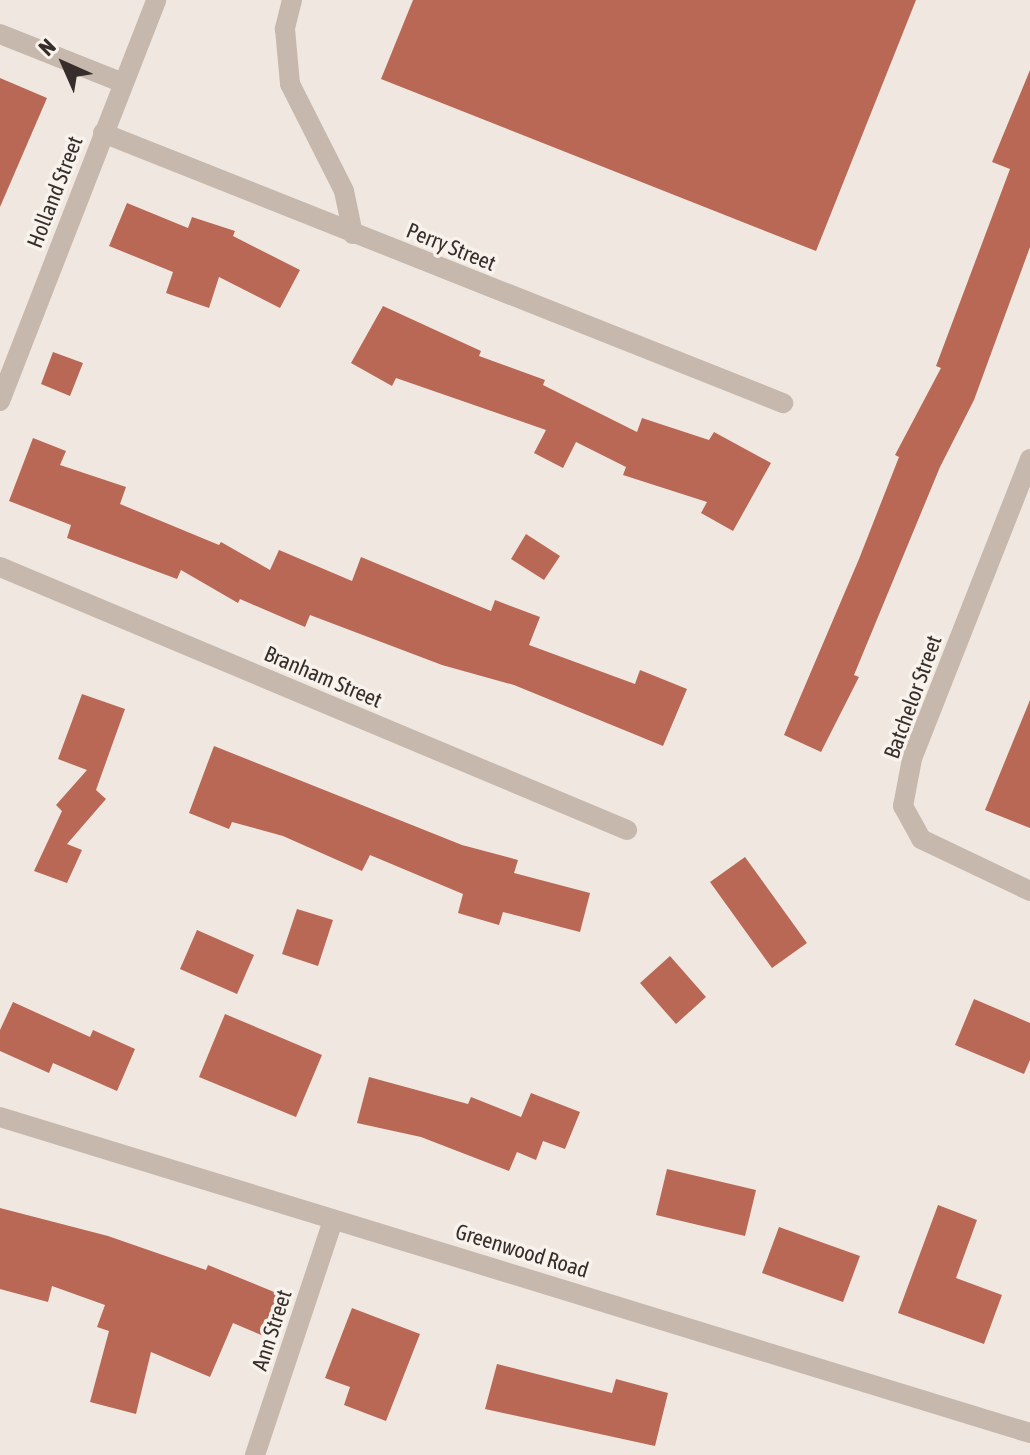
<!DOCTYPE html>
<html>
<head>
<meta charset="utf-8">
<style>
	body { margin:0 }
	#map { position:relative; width:1030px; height:1455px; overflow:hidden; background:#f0e8e0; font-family:"Asap Condensed",sans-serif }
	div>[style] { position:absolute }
	.building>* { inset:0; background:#b96855 }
	.minor>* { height:20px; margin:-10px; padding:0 10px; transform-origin:10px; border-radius:10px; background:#c7b8ad }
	span { translate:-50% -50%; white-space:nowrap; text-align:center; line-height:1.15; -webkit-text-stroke:7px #f8f2ec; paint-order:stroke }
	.street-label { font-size:22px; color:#372e2b }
	.north { position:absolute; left:24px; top:24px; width:80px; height:80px; -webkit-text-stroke:6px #f8f2ec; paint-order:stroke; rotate:315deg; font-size:22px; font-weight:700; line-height:32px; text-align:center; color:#372e2b }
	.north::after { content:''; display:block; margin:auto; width:28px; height:36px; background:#372e2b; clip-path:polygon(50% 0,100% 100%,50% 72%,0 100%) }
</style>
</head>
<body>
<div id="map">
	<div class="building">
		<div style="clip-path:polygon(413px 0,916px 0,816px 251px,381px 79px)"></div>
		<div style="clip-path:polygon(1030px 70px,1030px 247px,974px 400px,940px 467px,854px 675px,859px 677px,821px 752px,784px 735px,859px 559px,899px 457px,895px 455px,941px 368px,936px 366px,1010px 169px,992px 162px)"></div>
		<div style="clip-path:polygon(0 78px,47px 98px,0 207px)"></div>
		<div style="clip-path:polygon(127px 203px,188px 228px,192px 217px,235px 231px,233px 236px,300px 270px,280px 308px,219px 277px,209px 308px,166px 293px,173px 272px,109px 246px)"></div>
		<div style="clip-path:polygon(383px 306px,481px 351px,479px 356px,545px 380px,543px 385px,637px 432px,642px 418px,709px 440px,714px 432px,771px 463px,733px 531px,701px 513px,707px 502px,623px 475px,626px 467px,576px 442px,563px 468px,534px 453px,546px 430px,396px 378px,392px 386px,351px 363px)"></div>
		<div style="clip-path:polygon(53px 352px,83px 363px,70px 396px,41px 384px)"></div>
		<div style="clip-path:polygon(33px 438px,66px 451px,60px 465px,126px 487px,120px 504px,219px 545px,221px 542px,270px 570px,279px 550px,352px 581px,361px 557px,491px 611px,495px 600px,540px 617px,529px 645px,635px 684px,640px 670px,687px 689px,663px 746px,514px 685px,442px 665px,310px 615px,305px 627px,240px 599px,238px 603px,181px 570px,177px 579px,67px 538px,71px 525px,9px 501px)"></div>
		<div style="clip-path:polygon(526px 534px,560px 556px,544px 580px,511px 559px)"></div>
		<div style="clip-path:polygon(82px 694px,125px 709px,96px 790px,106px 799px,67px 844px,82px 850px,67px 883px,34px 871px,62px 811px,56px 805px,87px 770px,58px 759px)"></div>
		<div style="clip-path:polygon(1030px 700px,1030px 828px,985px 810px)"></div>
		<div style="clip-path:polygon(214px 746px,462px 845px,518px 860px,514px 873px,590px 893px,580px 932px,503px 912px,499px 925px,458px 913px,463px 894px,370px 855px,362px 871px,283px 836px,232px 822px,229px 829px,189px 813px)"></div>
		<div style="clip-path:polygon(745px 857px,807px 943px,772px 968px,710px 882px)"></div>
		<div style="clip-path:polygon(297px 909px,333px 920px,318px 966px,282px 954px)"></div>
		<div style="clip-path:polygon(197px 930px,254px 955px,237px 994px,180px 969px)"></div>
		<div style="clip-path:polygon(670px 956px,706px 997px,676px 1024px,640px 983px)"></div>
		<div style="clip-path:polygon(974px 999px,1030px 1023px,1030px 1060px,1024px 1074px,955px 1045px)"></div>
		<div style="clip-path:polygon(13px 1002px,90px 1037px,93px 1030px,135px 1049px,117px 1091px,53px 1063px,49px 1073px,0 1051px,0 1030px)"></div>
		<div style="clip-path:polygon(225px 1014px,322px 1055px,296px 1117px,199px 1077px)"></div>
		<div style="clip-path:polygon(369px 1077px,468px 1104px,471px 1097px,521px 1117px,531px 1093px,580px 1112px,565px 1149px,543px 1141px,536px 1160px,517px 1152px,509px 1171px,421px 1137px,357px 1123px)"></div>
		<div style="clip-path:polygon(667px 1169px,756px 1190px,745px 1236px,656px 1215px)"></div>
		<div style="clip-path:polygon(938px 1205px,977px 1220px,956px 1278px,1002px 1295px,984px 1344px,898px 1313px)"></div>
		<div style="clip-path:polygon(0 1208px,108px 1236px,206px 1270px,208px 1265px,284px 1296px,266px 1337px,233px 1323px,210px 1377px,151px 1352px,136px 1414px,90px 1402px,109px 1331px,97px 1327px,105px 1305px,52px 1286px,48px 1302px,0 1289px)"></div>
		<div style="clip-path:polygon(779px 1227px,860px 1256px,843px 1302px,762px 1273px)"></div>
		<div style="clip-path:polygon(352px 1308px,420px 1334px,386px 1421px,344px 1405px,350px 1387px,325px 1378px)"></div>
		<div style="clip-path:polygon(497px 1364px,612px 1393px,616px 1379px,668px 1393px,655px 1446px,485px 1409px)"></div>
	</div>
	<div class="minor">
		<div style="left:292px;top:0;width:30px;rotate:104deg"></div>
		<div style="left:285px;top:29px;width:55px;rotate:84.8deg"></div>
		<div style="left:290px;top:84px;width:120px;rotate:63.2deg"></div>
		<div style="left:344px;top:191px;width:44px;rotate:78.2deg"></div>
		<div style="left:0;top:34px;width:132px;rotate:21.7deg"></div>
		<div style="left:103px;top:133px;width:732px;rotate:21.66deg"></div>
		<div style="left:0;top:401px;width:430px;rotate:-68.7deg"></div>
		<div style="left:1030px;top:459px;width:322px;rotate:111.5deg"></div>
		<div style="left:912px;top:759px;width:48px;rotate:100.8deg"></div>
		<div style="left:903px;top:806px;width:38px;rotate:61deg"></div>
		<div style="left:921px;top:839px;width:121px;rotate:25.5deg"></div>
		<div style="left:0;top:567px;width:680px;rotate:22.76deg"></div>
		<div style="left:0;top:1117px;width:1077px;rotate:17.06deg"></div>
		<div style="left:255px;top:1455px;width:248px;rotate:-71.6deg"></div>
	</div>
	<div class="street-label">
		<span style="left:55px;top:192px;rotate:-69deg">Holland Street</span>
		<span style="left:451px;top:247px;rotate:22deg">Perry Street</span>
		<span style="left:323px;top:677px;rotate:23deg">Branham Street</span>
		<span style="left:913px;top:697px;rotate:-70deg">Batchelor Street</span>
		<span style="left:522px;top:1251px;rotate:17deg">Greenwood Road</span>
		<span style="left:272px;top:1330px;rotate:-72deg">Ann Street</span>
	</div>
	<div class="north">N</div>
</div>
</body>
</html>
